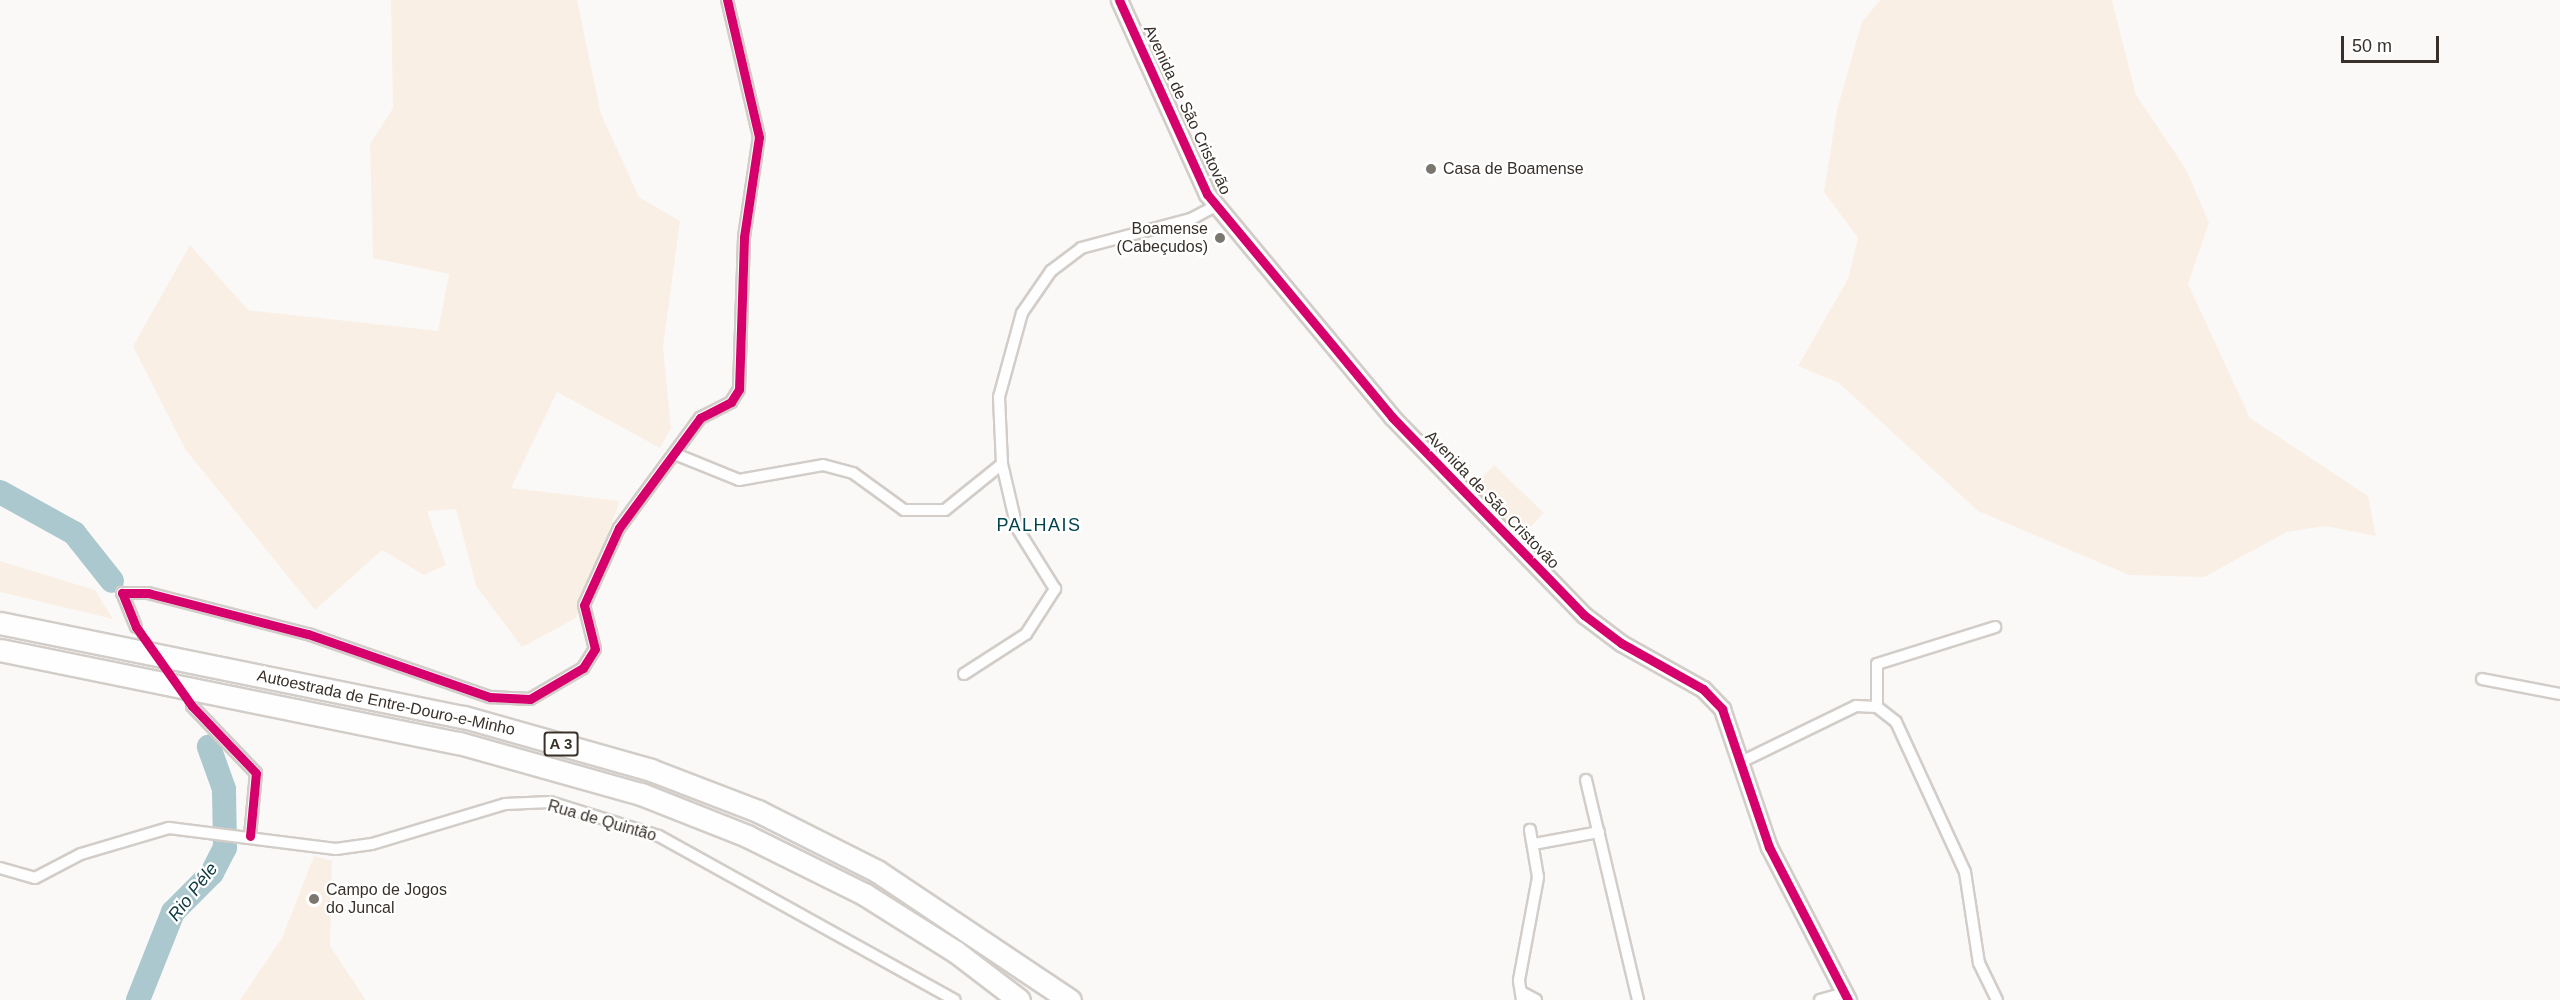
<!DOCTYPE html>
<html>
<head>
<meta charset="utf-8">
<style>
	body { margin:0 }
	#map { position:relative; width:2560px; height:1000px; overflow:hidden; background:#fbf9f7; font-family:Arial,sans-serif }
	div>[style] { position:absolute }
	.green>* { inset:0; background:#faefe5 }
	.river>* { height:24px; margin:-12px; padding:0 12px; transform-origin:12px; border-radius:12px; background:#aac8cd }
	.street-tunnel>* { height:10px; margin-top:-5px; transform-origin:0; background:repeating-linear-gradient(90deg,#d4d1ce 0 10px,transparent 0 15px) }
	.roads { filter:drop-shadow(2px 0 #d2cdc8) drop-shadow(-2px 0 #d2cdc8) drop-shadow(0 2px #d2cdc8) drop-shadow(0 -2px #d2cdc8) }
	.street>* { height:10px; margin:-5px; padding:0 5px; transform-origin:5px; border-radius:5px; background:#fefefe }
	.secondary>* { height:15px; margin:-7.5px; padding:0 7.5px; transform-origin:7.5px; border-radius:7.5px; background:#fefefe }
	.highway>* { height:21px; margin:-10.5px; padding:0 10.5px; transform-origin:10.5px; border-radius:10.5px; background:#fefefe }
	.cycleway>* { height:9px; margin:-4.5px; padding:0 4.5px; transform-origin:4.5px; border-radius:4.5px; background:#d6006c }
	.dots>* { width:16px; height:16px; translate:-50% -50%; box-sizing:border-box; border:3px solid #fff; border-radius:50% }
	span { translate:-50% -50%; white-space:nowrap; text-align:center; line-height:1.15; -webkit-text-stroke:4.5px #fff; paint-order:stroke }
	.shield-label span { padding:2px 4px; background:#fff; border:2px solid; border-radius:4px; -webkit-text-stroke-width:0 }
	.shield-label { font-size:15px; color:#383029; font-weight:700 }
	.street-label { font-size:16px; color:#383029 }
	.poi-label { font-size:16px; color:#383029 }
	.left { translate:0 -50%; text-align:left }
	.right { translate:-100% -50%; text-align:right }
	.neighbourhood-label { font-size:18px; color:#02444c; letter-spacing:1.5px }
	.water-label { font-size:18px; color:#0d383f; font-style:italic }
	.scale { position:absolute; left:2341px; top:36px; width:98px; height:27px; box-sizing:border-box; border:3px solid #383029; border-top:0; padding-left:8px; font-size:18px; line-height:21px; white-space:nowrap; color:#383029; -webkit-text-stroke:4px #fff; paint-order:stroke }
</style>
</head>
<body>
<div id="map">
	<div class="green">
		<div style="clip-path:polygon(391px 0,577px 0,601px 114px,639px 197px,680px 221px,663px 347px,671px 428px,660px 448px,557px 392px,511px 488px,620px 501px,576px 618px,522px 647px,476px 586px,456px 509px,427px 511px,446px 565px,424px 575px,382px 550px,315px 610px,185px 449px,133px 346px,190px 245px,248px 310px,438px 331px,449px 274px,373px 258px,370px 144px,393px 108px)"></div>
		<div style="clip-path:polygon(1880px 0,2112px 0,2136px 95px,2186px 169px,2209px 223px,2188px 284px,2250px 418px,2368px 496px,2376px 536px,2325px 526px,2287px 532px,2204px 577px,2129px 575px,1978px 511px,1839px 383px,1798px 366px,1848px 279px,1858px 238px,1824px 192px,1837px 110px,1862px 22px)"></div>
		<div style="clip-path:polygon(1494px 465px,1544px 513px,1521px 537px,1471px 489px)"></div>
		<div style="clip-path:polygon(0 561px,95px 590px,113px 619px,0 592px)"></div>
		<div style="clip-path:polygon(314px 856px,332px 861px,330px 946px,366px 1000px,240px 1000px,282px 938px)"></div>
	</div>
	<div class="river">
		<div style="left:0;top:492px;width:85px;rotate:29deg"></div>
		<div style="left:74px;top:533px;width:61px;rotate:51.6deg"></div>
		<div style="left:138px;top:1000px;width:95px;rotate:-68.3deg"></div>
		<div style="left:173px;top:912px;width:55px;rotate:-45deg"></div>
		<div style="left:212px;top:873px;width:28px;rotate:-63deg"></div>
		<div style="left:225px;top:848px;width:59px;rotate:-91deg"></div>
		<div style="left:224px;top:789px;width:45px;rotate:-109.7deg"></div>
	</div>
	<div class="street-tunnel">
		<div style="left:136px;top:627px;width:97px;rotate:54.7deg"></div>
	</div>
	<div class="roads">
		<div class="street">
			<div style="left:675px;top:454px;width:69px;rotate:22.1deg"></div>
			<div style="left:739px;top:480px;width:85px;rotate:-10.1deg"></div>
			<div style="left:823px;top:465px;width:31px;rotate:15deg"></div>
			<div style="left:853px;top:473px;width:63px;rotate:36deg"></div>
			<div style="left:904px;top:510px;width:41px"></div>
			<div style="left:945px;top:510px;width:73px;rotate:-38.9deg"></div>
			<div style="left:136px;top:627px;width:37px;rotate:-112deg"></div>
			<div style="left:122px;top:593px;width:26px"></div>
			<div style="left:148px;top:593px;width:165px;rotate:14.4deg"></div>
			<div style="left:308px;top:634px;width:193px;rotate:19.1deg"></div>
			<div style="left:490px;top:697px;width:40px;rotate:2.9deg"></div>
			<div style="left:530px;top:699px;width:61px;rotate:-30.3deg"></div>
			<div style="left:583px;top:668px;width:22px;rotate:-58deg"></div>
			<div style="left:595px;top:649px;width:45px;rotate:-104deg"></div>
			<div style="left:584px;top:605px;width:85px;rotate:-65.6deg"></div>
			<div style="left:619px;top:528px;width:137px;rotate:-53.6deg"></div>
			<div style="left:700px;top:418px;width:35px;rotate:-27deg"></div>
			<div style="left:731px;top:402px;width:15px;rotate:-58deg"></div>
			<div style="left:739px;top:389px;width:152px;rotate:-88.1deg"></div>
			<div style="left:744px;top:237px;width:101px;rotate:-81.5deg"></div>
			<div style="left:759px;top:137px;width:141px;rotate:-103.1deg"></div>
			<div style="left:964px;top:674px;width:74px;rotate:-32.8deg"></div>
			<div style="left:1026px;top:634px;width:54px;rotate:-57.2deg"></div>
			<div style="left:1055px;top:589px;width:72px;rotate:-121.9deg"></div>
			<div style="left:1017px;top:528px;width:66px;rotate:-103.2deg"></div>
			<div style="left:1002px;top:464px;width:67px;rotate:-92.6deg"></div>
			<div style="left:999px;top:397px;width:87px;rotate:-74.7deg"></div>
			<div style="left:1022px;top:313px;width:51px;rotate:-55.4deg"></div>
			<div style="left:1051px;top:271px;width:38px;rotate:-37deg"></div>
			<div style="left:1081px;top:248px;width:114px;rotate:-14.8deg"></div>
			<div style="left:1191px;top:219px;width:27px;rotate:-28deg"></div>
			<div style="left:2482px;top:679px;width:79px;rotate:10.9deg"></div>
			<div style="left:192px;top:706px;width:93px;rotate:46.3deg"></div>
			<div style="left:256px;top:773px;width:63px;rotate:95.4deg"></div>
			<div style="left:1877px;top:707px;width:24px;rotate:38deg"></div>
			<div style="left:1896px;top:722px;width:165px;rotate:65.3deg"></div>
			<div style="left:1965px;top:872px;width:92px;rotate:81.3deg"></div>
			<div style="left:1979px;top:963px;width:41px;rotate:64.1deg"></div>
			<div style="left:1877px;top:707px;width:43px;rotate:-90deg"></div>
			<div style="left:1877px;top:664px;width:124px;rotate:-17.4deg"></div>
			<div style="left:1741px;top:762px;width:128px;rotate:-26deg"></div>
			<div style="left:1856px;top:706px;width:21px;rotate:3deg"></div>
			<div style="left:1586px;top:780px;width:226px;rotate:76.7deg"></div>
			<div style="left:1534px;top:844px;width:66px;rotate:-10.5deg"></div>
			<div style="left:0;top:868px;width:36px;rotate:16deg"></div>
			<div style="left:35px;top:878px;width:52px;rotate:-27.6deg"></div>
			<div style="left:81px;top:854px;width:92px;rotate:-16.5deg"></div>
			<div style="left:169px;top:828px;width:168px;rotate:7.2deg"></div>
			<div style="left:336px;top:849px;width:36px;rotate:-8deg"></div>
			<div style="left:372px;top:844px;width:139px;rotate:-16.7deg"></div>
			<div style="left:505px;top:804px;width:45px;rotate:-2.5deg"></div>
			<div style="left:550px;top:802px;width:114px;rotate:17.3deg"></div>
			<div style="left:659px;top:836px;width:338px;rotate:29deg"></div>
			<div style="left:1521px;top:992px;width:17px;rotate:28deg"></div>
			<div style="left:1522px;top:1000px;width:20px;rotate:-99deg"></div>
			<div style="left:1519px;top:980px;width:105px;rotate:-79.5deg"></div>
			<div style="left:1538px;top:877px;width:48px;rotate:-99.7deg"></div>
			<div style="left:1820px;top:1000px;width:25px;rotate:-16deg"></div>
		</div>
		<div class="secondary">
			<div style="left:1119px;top:0;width:213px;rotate:65.6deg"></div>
			<div style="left:1207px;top:194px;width:290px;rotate:50.3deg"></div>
			<div style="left:1392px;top:417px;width:276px;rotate:45.9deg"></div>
			<div style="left:1584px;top:615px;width:46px;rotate:37.1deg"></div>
			<div style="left:1621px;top:643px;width:94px;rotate:29.3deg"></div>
			<div style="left:1703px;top:689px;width:28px;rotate:46deg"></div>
			<div style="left:1722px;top:709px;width:146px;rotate:71.2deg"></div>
			<div style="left:1769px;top:847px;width:172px;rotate:62.7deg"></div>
		</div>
		<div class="highway">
			<div style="left:0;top:623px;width:473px;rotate:11.5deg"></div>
			<div style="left:464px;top:717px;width:194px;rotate:15.8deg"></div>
			<div style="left:651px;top:770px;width:115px;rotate:21deg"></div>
			<div style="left:758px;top:811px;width:133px;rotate:26.8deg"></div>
			<div style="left:877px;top:871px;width:232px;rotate:33.8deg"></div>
			<div style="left:0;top:650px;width:468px;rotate:11.5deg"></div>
			<div style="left:459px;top:743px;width:189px;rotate:15.7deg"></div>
			<div style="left:641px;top:794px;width:114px;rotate:21.6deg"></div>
			<div style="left:747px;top:836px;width:131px;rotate:26.4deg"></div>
			<div style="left:864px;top:894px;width:109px;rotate:32.2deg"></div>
			<div style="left:956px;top:952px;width:79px;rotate:37.3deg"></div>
		</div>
	</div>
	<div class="cycleway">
		<div style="left:1119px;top:0;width:213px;rotate:65.6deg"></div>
		<div style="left:1207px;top:194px;width:290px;rotate:50.3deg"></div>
		<div style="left:1392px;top:417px;width:276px;rotate:45.9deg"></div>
		<div style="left:1584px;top:615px;width:46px;rotate:37.1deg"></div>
		<div style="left:1621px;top:643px;width:94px;rotate:29.3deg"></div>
		<div style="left:1703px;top:689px;width:28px;rotate:46deg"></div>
		<div style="left:1722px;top:709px;width:146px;rotate:71.2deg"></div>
		<div style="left:1769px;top:847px;width:172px;rotate:62.7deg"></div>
		<div style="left:250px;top:836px;width:63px;rotate:-84.6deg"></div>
		<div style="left:256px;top:773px;width:93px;rotate:-133.7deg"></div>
		<div style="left:192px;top:706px;width:97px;rotate:-125.3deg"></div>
		<div style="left:136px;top:627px;width:37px;rotate:-112deg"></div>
		<div style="left:122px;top:593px;width:26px"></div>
		<div style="left:148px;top:593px;width:165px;rotate:14.4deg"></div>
		<div style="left:308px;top:634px;width:193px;rotate:19.1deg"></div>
		<div style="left:490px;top:697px;width:40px;rotate:2.9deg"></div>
		<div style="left:530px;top:699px;width:61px;rotate:-30.3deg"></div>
		<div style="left:583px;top:668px;width:22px;rotate:-58deg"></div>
		<div style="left:595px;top:649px;width:45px;rotate:-104deg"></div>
		<div style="left:584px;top:605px;width:85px;rotate:-65.6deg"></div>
		<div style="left:619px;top:528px;width:137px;rotate:-53.6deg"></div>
		<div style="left:700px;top:418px;width:35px;rotate:-27deg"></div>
		<div style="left:731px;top:402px;width:15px;rotate:-58deg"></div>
		<div style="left:739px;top:389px;width:152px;rotate:-88.1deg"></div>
		<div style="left:744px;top:237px;width:101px;rotate:-81.5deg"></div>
		<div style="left:759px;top:137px;width:141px;rotate:-103.1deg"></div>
	</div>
	<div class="dots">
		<div style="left:1431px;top:169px;background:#7c7671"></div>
		<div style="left:1220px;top:238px;background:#7c7671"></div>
		<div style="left:314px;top:899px;background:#7c7671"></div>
	</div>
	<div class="shield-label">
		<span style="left:561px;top:744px">A 3</span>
	</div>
	<div class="street-label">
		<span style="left:1187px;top:110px;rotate:65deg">Avenida de São Cristovão</span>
		<span style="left:1492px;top:500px;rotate:46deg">Avenida de São Cristovão</span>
		<span style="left:386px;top:703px;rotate:12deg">Autoestrada de Entre-Douro-e-Minho</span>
		<span style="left:602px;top:821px;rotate:16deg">Rua de Quintão</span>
	</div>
	<div class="poi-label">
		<span class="left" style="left:1443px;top:169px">Casa de Boamense</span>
		<span class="right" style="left:1208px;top:238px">Boamense<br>(Cabeçudos)</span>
		<span class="left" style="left:326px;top:899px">Campo de Jogos<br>do Juncal</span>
	</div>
	<div class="neighbourhood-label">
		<span style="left:1039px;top:525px">PALHAIS</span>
	</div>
	<div class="water-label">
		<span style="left:193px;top:892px;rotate:-52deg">Rio Péle</span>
	</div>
	<div class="scale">50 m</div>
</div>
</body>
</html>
